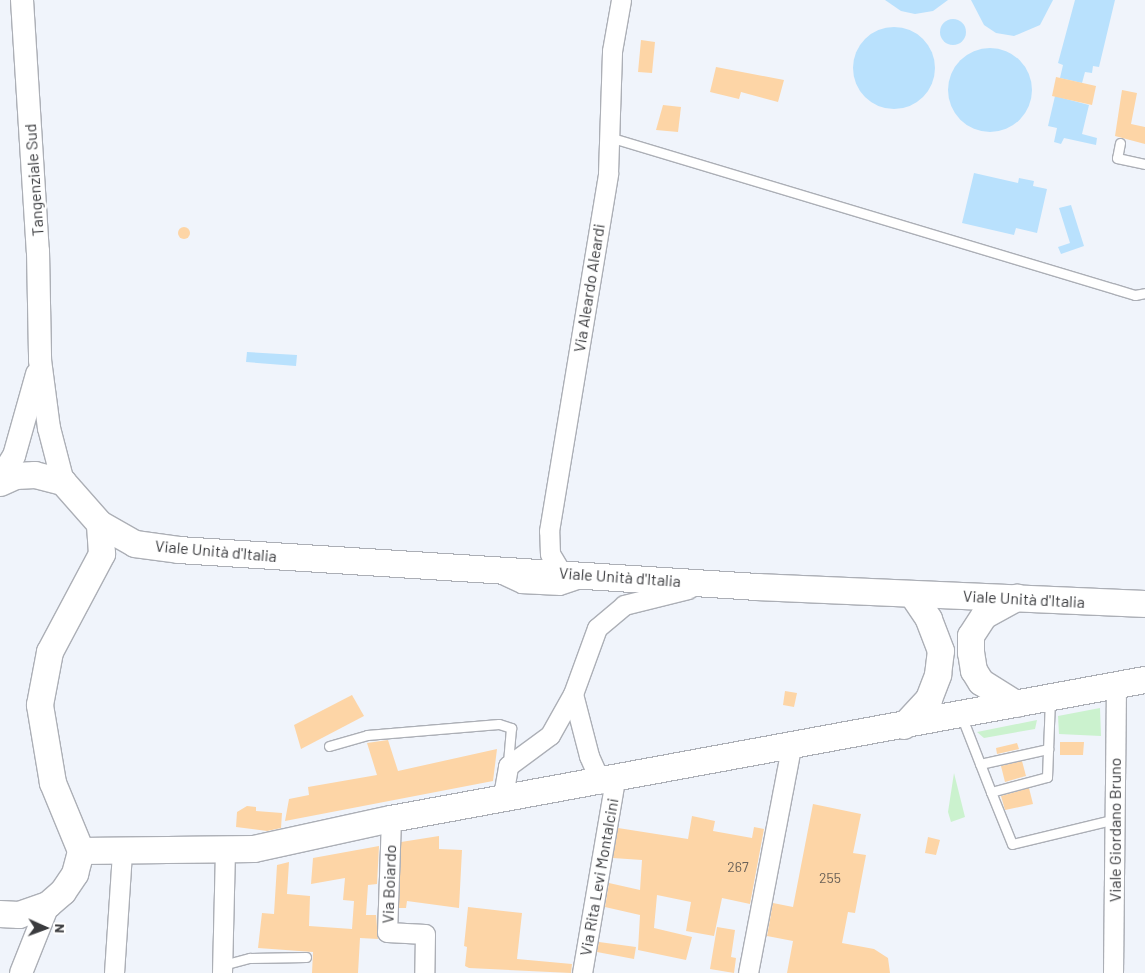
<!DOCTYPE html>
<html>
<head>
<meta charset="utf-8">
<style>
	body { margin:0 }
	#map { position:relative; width:1145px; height:973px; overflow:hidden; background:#f0f4fb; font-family:Barlow,sans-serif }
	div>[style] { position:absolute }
	.green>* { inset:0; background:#cbf2ce }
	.water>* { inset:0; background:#b9e1fd }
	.round { border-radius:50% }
	.building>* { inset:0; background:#fdd5a6 }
	.roads { filter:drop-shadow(1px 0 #acafb6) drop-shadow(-1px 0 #acafb6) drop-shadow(0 1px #acafb6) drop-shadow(0 -1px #acafb6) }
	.service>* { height:9px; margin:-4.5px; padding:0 4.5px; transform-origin:4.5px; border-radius:4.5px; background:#fff }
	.minor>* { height:19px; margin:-9.5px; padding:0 9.5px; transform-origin:9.5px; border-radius:9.5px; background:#fff }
	.tertiary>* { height:22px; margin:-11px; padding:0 11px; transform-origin:11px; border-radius:11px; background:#fff }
	.secondary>* { height:26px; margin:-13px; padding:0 13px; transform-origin:13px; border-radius:13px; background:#fff }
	span { translate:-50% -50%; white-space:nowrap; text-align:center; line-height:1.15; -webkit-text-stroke:5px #fff; paint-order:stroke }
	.number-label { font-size:14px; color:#6b6258 }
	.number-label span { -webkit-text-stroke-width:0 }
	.street-label { font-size:16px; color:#3a3b3e }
	.north { position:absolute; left:20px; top:903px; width:50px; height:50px; -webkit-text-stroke:4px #fff; paint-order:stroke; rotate:92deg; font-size:14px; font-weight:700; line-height:20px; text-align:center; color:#3a3b3e }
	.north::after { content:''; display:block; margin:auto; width:18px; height:22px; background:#3a3b3e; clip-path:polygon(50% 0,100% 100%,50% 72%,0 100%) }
</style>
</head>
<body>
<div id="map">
	<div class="green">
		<div style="clip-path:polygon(1100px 708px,1101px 736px,1059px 734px,1058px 716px)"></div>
		<div style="clip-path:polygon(1037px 720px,1035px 729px,984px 738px,977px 732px)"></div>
		<div style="clip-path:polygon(954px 773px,965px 817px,951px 822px,948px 812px)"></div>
	</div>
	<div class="water">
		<div style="clip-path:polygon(885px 0,948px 0,933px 11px,915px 14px,901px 11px)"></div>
		<div style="clip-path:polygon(971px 0,1053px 0,1040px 25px,1014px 36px,996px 33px,984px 25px)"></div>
		<div style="clip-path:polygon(1075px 0,1115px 0,1099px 67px,1093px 66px,1092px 73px,1085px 72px,1082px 83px,1060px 78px,1063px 65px,1058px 63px)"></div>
		<div class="round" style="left:940px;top:19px;width:26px;height:26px"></div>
		<div class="round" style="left:853px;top:27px;width:82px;height:82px"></div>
		<div class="round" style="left:948px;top:48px;width:84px;height:84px"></div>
		<div style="clip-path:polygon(1055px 96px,1089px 105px,1082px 134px,1097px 138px,1096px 145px,1064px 138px,1061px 144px,1054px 142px,1057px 128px,1048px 126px)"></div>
		<div style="clip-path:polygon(974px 173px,1018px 183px,1019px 178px,1034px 181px,1033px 186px,1047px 189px,1037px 233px,1016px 228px,1014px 235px,962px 223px)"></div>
		<div style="clip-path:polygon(1071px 205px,1084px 246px,1061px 254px,1058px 247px,1070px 243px,1059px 208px)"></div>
		<div style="clip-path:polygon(247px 352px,297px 355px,296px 366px,246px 362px)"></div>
	</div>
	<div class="building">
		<div style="clip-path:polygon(641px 40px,655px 42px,652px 73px,638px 72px)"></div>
		<div style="clip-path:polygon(716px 67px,784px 80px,778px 102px,741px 92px,739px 99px,710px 92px)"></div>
		<div style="clip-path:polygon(1056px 77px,1096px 86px,1092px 105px,1052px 96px)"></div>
		<div style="clip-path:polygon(1122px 90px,1137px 93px,1131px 124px,1145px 127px,1145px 144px,1115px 136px)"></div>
		<div style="clip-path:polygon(663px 105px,681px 107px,678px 132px,656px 130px)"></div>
		<div class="round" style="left:178px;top:227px;width:12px;height:12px"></div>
		<div style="clip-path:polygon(785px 691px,797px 693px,794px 707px,783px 705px)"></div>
		<div style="clip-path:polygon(352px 695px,364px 716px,301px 749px,294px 725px)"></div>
		<div style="clip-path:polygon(388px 740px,398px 771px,497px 749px,493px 781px,285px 821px,289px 799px,309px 795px,308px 787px,377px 775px,367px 743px)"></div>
		<div style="clip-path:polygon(1060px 742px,1084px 742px,1083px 755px,1060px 755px)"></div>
		<div style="clip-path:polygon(1017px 743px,1019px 749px,997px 754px,996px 748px)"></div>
		<div style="clip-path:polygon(1022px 761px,1026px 776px,1005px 782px,1001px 766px)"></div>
		<div style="clip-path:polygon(1029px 788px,1033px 804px,1005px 810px,1001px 796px)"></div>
		<div style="clip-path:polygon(813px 804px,861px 814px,853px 853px,866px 855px,855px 913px,848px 912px,842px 943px,874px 949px,888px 958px,890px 973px,787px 973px,793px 941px,767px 936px,773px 903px,793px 907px)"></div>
		<div style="clip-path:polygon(247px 806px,256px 807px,256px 811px,282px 813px,281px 828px,267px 831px,236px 827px,237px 812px)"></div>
		<div style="clip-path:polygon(692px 816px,715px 821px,713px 831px,752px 838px,754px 827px,764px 829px,750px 904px,722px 898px,714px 936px,686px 931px,691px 902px,657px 895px,654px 928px,692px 937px,686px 960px,638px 950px,640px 915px,605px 907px,609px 883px,640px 890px,642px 860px,613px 858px,618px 828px,688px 839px)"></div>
		<div style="clip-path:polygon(439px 836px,439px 849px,462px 850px,459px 908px,407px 901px,406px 908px,399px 908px,401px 842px)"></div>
		<div style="clip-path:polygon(928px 837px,940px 840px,936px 855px,925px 853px)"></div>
		<div style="clip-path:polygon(379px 846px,377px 884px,368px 885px,366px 915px,376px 915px,378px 939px,360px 938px,358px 973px,312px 973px,313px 952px,258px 948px,262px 913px,274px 914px,277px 865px,289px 862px,287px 894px,310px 896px,309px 926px,352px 929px,354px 901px,343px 900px,345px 878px,311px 884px,313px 858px)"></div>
		<div style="clip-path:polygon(468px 907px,522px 913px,517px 959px,572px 964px,571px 973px,469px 968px,465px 966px,467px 947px,464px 946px)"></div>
		<div style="clip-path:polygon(717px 927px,735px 930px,731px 957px,736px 958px,734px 973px,710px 969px)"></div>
		<div style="clip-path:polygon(599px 942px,636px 947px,634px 959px,597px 952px)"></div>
	</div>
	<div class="roads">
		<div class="service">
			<div style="left:609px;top:137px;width:549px;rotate:16.72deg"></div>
			<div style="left:1135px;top:295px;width:10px;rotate:-11deg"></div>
			<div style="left:1120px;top:143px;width:15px;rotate:101deg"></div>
			<div style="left:1117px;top:158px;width:29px;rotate:12deg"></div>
			<div style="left:503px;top:580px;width:19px;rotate:25deg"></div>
			<div style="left:520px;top:588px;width:40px;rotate:2.9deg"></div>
			<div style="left:560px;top:590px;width:18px;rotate:-19deg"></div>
			<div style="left:961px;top:715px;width:83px;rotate:68.7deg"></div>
			<div style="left:991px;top:792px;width:58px;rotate:-15deg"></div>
			<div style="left:1047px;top:777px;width:77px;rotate:-87.8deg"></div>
			<div style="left:329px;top:746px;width:40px;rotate:-16deg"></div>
			<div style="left:367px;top:735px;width:132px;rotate:-4.8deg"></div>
			<div style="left:499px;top:724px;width:13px;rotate:18deg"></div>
			<div style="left:511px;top:728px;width:38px;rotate:95deg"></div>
			<div style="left:980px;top:764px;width:70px;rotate:-12.4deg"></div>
			<div style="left:991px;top:792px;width:56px;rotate:68deg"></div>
			<div style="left:1012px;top:844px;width:106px;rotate:-13.6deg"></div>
			<div style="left:223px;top:965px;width:28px;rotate:-15deg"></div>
			<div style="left:250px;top:958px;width:56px;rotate:-1deg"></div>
		</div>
		<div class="minor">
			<div style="left:561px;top:572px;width:21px;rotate:-121deg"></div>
			<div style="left:550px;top:554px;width:23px;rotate:-92deg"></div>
			<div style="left:549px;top:531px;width:363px;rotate:-80.6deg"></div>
			<div style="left:608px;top:173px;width:122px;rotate:-88.1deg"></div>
			<div style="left:612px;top:51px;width:52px;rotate:-80deg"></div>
			<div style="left:573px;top:694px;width:64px;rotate:75.5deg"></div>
			<div style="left:589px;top:756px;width:30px;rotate:66deg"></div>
			<div style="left:502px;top:801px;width:36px;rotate:-80deg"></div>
			<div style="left:508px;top:766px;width:52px;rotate:-36.4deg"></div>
			<div style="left:550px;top:735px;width:47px;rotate:-60.7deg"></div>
			<div style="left:573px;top:694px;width:70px;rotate:-70deg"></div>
			<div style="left:597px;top:628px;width:35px;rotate:-40deg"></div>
			<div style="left:624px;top:605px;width:66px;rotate:-14deg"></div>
			<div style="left:391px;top:819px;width:113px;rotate:92deg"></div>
			<div style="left:387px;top:932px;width:38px;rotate:3deg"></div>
			<div style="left:425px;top:934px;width:39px;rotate:91deg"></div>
			<div style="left:114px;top:973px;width:121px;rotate:-86.2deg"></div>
			<div style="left:222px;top:973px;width:123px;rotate:-88.6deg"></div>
			<div style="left:582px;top:973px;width:196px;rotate:-80.3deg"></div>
			<div style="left:748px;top:973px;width:230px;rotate:-79.2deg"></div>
			<div style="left:1113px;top:973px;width:287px;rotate:-89.4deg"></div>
		</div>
		<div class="tertiary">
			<div style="left:22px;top:0;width:252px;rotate:86.4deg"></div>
			<div style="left:38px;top:251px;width:109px;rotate:88.9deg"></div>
			<div style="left:40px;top:360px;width:69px;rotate:82.5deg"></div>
			<div style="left:49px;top:428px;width:56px;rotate:75.5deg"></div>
			<div style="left:0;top:478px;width:26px;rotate:-58deg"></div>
			<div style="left:14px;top:456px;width:85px;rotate:-74.3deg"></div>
			<div style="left:21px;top:973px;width:73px;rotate:-68.3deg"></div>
		</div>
		<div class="secondary">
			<div style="left:0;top:483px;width:17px;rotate:-24deg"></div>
			<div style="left:16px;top:476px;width:19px;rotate:-3deg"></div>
			<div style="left:35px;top:475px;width:29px;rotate:14deg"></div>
			<div style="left:63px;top:482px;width:56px;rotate:48.6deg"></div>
			<div style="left:100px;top:524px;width:40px;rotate:29.7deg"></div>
			<div style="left:135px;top:544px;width:44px;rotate:7.8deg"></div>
			<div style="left:179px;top:550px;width:580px;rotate:3.66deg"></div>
			<div style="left:758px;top:587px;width:387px;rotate:2.5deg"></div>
			<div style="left:1016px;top:704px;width:41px;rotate:-147.8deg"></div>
			<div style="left:981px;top:682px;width:13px;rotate:-122deg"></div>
			<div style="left:974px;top:671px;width:18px;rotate:-99deg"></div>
			<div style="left:971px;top:653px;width:17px;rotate:-90deg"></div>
			<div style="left:971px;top:636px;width:24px;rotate:-57deg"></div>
			<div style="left:984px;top:616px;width:38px;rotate:-29deg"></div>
			<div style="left:904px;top:726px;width:37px;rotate:-47deg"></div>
			<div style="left:929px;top:699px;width:26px;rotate:-69deg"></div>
			<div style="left:938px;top:675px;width:24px;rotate:-83deg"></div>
			<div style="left:941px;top:651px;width:34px;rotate:-111deg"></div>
			<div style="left:929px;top:619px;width:30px;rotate:-124deg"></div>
			<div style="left:81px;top:851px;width:74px;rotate:-112.4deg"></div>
			<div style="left:53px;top:783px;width:79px;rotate:-99.5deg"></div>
			<div style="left:40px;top:705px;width:54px;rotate:-79.3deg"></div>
			<div style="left:50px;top:652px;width:111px;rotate:-62deg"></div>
			<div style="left:102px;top:554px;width:30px;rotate:-94deg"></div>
			<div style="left:0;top:914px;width:19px;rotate:3deg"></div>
			<div style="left:19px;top:915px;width:31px;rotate:-19deg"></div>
			<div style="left:48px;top:905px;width:20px;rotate:-41deg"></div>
			<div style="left:63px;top:892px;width:22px;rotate:-56deg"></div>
			<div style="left:75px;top:874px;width:24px;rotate:-75deg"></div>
			<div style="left:81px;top:851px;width:173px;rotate:-0.7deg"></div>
			<div style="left:254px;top:849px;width:140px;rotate:-12.4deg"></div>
			<div style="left:391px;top:819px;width:767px;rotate:-10.45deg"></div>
		</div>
	</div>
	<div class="number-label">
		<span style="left:738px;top:867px">267</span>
		<span style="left:830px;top:878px">255</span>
	</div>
	<div class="street-label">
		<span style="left:34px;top:180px;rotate:-94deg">Tangenziale Sud</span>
		<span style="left:589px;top:288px;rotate:-81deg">Via Aleardo Aleardi</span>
		<span style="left:216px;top:551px;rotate:5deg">Viale Unità d'Italia</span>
		<span style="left:620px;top:577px;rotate:4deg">Viale Unità d'Italia</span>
		<span style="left:1024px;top:599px;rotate:3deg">Viale Unità d'Italia</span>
		<span style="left:1115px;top:830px;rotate:-90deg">Viale Giordano Bruno</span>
		<span style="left:599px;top:877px;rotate:-80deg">Via Rita Levi Montalcini</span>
		<span style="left:389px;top:884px;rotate:-88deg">Via Boiardo</span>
	</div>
	<div class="north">N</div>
</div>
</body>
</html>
